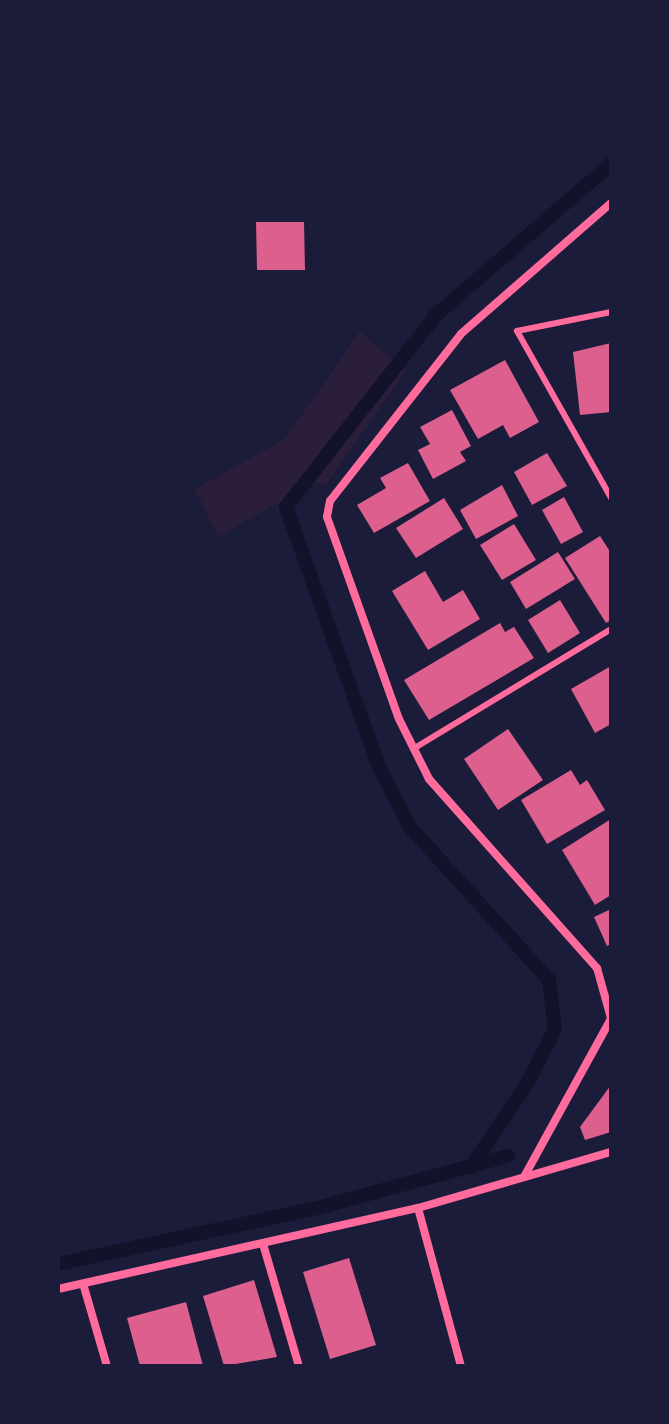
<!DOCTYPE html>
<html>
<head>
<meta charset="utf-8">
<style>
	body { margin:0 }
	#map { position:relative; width:669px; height:1424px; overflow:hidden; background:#1b1b3a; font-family:Jost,sans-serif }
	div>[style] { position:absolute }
	.green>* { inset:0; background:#2a1e3b }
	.stream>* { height:14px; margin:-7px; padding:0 7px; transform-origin:7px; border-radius:7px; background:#12122b }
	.building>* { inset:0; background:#dd5f8e }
	.service>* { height:6px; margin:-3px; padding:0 3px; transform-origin:3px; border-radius:3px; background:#ff6b9d }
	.minor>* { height:8px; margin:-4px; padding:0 4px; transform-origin:4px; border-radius:4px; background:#ff6b9d }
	span { translate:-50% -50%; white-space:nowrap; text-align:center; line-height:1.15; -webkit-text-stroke:7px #1b1b3a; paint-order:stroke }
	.frame { position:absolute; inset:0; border:60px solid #1b1b3a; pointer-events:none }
</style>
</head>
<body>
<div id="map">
	<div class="green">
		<div style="clip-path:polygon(360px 331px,405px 372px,326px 485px,317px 482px,218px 536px,195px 489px,285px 439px)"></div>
	</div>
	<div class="stream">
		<div style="left:471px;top:1167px;width:102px;rotate:-56.2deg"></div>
		<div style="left:528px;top:1082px;width:59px;rotate:-63deg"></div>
		<div style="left:555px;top:1029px;width:49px;rotate:-97deg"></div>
		<div style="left:549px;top:980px;width:207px;rotate:-132.3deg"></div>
		<div style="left:410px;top:827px;width:68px;rotate:-117.3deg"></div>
		<div style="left:379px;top:767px;width:276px;rotate:-109.7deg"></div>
		<div style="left:286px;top:507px;width:244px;rotate:-52deg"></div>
		<div style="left:436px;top:315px;width:231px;rotate:-40.8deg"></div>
		<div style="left:58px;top:1264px;width:269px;rotate:-12.2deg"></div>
		<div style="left:321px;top:1207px;width:194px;rotate:-15.3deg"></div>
	</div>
	<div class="building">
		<div style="clip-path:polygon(256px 222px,304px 222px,305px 270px,257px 270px)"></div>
		<div style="clip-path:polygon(611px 343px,611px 412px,580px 415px,573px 352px)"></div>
		<div style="clip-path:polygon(505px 360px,539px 422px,510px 438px,503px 425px,478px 439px,450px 390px)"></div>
		<div style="clip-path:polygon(452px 410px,471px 446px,460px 452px,466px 461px,433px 479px,418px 450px,430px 444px,420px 427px)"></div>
		<div style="clip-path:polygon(547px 453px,567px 486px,532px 505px,514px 472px)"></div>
		<div style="clip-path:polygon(408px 463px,430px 501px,374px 533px,357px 505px,386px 488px,380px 478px)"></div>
		<div style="clip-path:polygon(502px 485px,518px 516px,476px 539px,460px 510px)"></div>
		<div style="clip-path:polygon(564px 497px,583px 532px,561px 544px,542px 510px)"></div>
		<div style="clip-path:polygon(444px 498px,463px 529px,416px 558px,396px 528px)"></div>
		<div style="clip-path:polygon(514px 524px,536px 560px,502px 580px,480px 545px)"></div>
		<div style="clip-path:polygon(600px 536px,611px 553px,611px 620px,606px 623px,565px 558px)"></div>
		<div style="clip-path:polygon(558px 552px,575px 579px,526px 609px,510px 582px)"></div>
		<div style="clip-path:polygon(425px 571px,443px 602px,463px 590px,480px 619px,428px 650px,392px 591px)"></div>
		<div style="clip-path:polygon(560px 600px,580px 633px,548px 653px,528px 620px)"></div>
		<div style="clip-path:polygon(500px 623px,505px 632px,514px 627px,534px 658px,429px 720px,404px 680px)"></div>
		<div style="clip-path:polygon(611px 666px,611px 724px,595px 733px,571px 689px)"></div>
		<div style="clip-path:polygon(508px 729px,543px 780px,498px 810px,464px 759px)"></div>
		<div style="clip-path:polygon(571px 770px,580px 785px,587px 780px,605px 810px,547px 844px,521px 800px)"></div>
		<div style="clip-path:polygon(611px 819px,611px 895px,595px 905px,562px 850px)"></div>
		<div style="clip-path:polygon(611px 909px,611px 944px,607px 946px,594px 917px)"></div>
		<div style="clip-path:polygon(611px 1085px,611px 1132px,585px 1140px,580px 1127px)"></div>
		<div style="clip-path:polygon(349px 1258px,376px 1345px,330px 1359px,303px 1272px)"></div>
		<div style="clip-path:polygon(254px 1280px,277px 1357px,224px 1366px,203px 1296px)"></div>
		<div style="clip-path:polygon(186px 1302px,203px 1366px,140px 1366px,127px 1318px)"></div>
	</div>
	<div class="service">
		<div style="left:611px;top:312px;width:96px;rotate:168.6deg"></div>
		<div style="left:517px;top:331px;width:192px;rotate:60.6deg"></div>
		<div style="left:413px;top:749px;width:232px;rotate:-31.2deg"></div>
	</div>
	<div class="minor">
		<div style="left:611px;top:203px;width:199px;rotate:138.9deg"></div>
		<div style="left:461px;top:334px;width:212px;rotate:128.1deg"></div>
		<div style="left:330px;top:501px;width:16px;rotate:101deg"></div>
		<div style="left:327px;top:517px;width:214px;rotate:70.4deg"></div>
		<div style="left:399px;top:719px;width:67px;rotate:63.4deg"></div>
		<div style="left:429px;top:779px;width:253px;rotate:48.4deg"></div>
		<div style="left:597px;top:968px;width:52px;rotate:74.4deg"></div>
		<div style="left:524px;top:1177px;width:180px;rotate:-61.2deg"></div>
		<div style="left:418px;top:1208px;width:164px;rotate:74.8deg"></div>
		<div style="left:263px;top:1244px;width:127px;rotate:73.6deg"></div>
		<div style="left:84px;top:1287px;width:82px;rotate:73.8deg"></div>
		<div style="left:58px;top:1289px;width:369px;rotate:-12.7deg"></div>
		<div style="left:418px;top:1208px;width:201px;rotate:-16.2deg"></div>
	</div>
	<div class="frame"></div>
</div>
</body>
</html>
